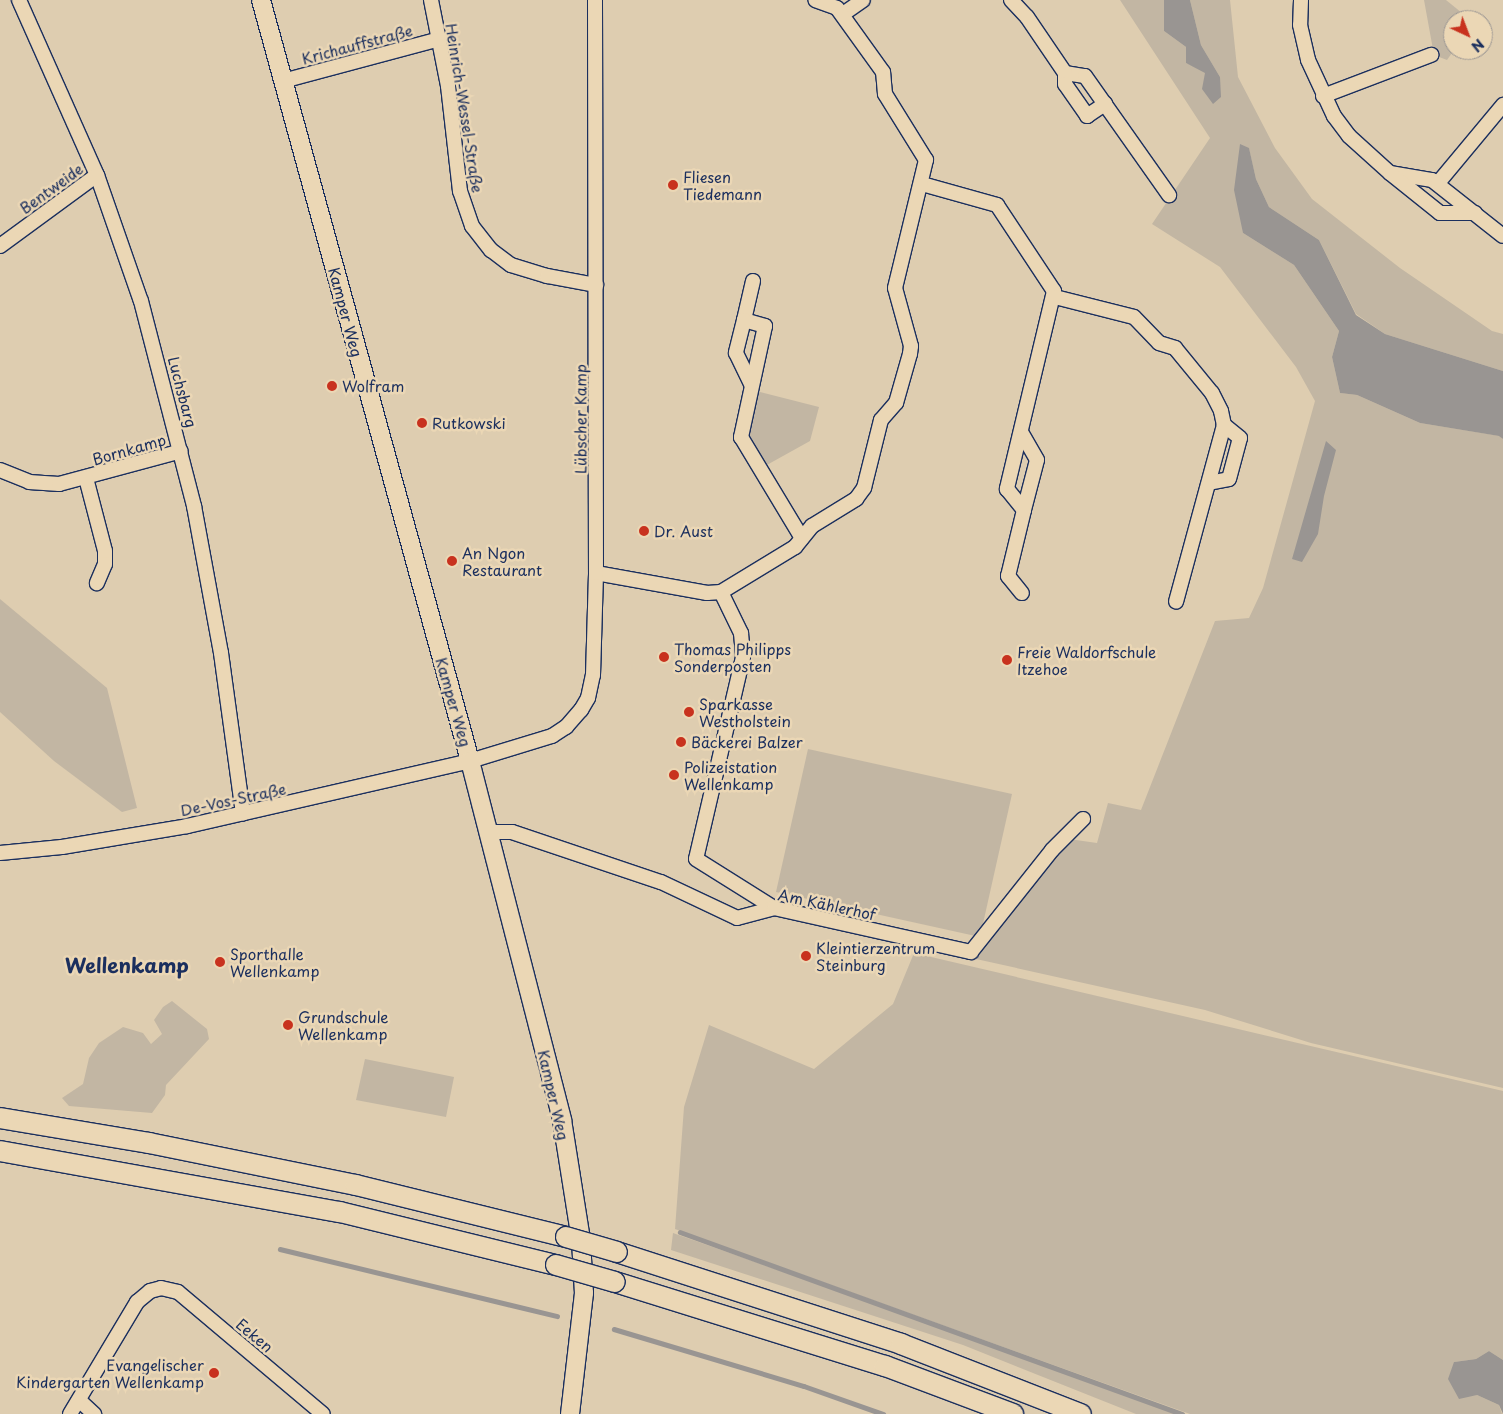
<!DOCTYPE html>
<html>
<head>
<meta charset="utf-8">
<style>
	body { margin:0 }
	#map { position:relative; width:1503px; height:1414px; overflow:hidden; background:#decdb0; font-family:"Playpen Sans",sans-serif }
	div>[style] { position:absolute }
	.green>* { inset:0; background:#c2b6a3 }
	.water>* { inset:0; background:#999592 }
	.stream>* { height:4.5px; margin:-2.25px; padding:0 2.25px; transform-origin:2.25px; border-radius:2.25px; background:#999592 }
	.roads { filter:drop-shadow(1px 0 #1b2f5e) drop-shadow(-1px 0 #1b2f5e) drop-shadow(0 1px #1b2f5e) drop-shadow(0 -1px #1b2f5e) }
	.minor>* { height:14px; margin:-7px; padding:0 7px; transform-origin:7px; border-radius:7px; background:#ebd7b5 }
	.major>* { height:18px; margin:-9px; padding:0 9px; transform-origin:9px; border-radius:9px; background:#ebd7b5 }
	.highway>* { height:20px; margin:-10px; padding:0 10px; transform-origin:10px; border-radius:10px; background:#ebd7b5 }
	.bridges { filter:drop-shadow(1px 0 #1b2f5e) drop-shadow(-1px 0 #1b2f5e) drop-shadow(0 1px #1b2f5e) drop-shadow(0 -1px #1b2f5e) }
	.highway-bridge>* { height:20px; margin:-10px; padding:0 10px; transform-origin:10px; border-radius:10px; background:#ebd7b5 }
	.dots>* { width:14px; height:14px; translate:-50% -50%; box-sizing:border-box; border:2px solid #ebd7b5; border-radius:50% }
	span { translate:-50% -50%; white-space:nowrap; text-align:center; line-height:1.15; -webkit-text-stroke:5px #ebd7b5; paint-order:stroke }
	.street-label { font-size:15px; color:#1b2f5e }
	.poi-label { font-size:15px; color:#1b2f5e }
	.left { translate:0 -50%; text-align:left }
	.right { translate:-100% -50%; text-align:right }
	.district-label { font-size:20px; color:#1b2f5e; font-weight:700 }
	.north { position:absolute; left:1443px; top:10px; width:50px; height:50px; box-sizing:border-box; background:#ebd7b5; border:1px solid #989492; border-radius:50%; rotate:137deg; font-size:14px; font-weight:700; line-height:20px; text-align:center; color:#1b2f5e }
	.north::after { content:''; display:block; margin:auto; width:18px; height:22px; background:#c8321e; clip-path:polygon(50% 0,100% 100%,50% 72%,0 100%) }
</style>
</head>
<body>
<div id="map">
	<div class="green">
		<div style="clip-path:polygon(1120px 0,1164px 0,1164px 31px,1186px 47px,1186px 63px,1220px 77px,1201px 45px,1190px 0,1230px 0,1238px 77px,1275px 148px,1312px 199px,1400px 268px,1492px 331px,1503px 334px,1503px 371px,1385px 334px,1356px 314px,1319px 240px,1269px 207px,1256px 179px,1249px 149px,1240px 145px,1243px 233px,1294px 265px,1339px 331px,1332px 357px,1340px 393px,1357px 395px,1420px 423px,1500px 436px,1503px 439px,1503px 1088px,1311px 1043px,1205px 1010px,976px 959px,1069px 839px,1097px 843px,1108px 803px,1141px 810px,1215px 621px,1249px 618px,1263px 588px,1315px 401px,1296px 367px,1220px 267px,1152px 224px,1210px 138px)"></div>
		<div style="clip-path:polygon(1424px 0,1446px 0,1462px 13px,1464px 20px,1453px 20px,1454px 50px,1447px 60px,1434px 55px)"></div>
		<div style="clip-path:polygon(756px 391px,819px 407px,810px 441px,765px 466px,747px 436px)"></div>
		<div style="clip-path:polygon(0 599px,107px 688px,137px 808px,122px 812px,54px 761px,0 712px)"></div>
		<div style="clip-path:polygon(808px 749px,1012px 794px,980px 937px,776px 892px)"></div>
		<div style="clip-path:polygon(914px 953px,1503px 1091px,1503px 1360px,1489px 1351px,1476px 1359px,1454px 1362px,1462px 1396px,1477px 1395px,1499px 1405px,1502px 1414px,1190px 1414px,675px 1229px,684px 1107px,709px 1025px,814px 1069px,893px 1004px)"></div>
		<div style="clip-path:polygon(172px 1001px,207px 1029px,209px 1039px,166px 1085px,165px 1095px,152px 1113px,69px 1106px,62px 1098px,83px 1084px,89px 1058px,99px 1043px,123px 1027px,143px 1033px,151px 1044px,162px 1034px,154px 1020px,163px 1007px)"></div>
		<div style="clip-path:polygon(365px 1059px,454px 1077px,446px 1117px,356px 1100px)"></div>
		<div style="clip-path:polygon(673px 1233px,826px 1287px,1176px 1414px,1136px 1414px,963px 1345px,671px 1250px)"></div>
	</div>
	<div class="water">
		<div style="clip-path:polygon(1164px 0,1190px 0,1201px 45px,1220px 77px,1221px 97px,1213px 104px,1202px 89px,1205px 73px,1186px 63px,1186px 47px,1164px 31px)"></div>
		<div style="clip-path:polygon(1240px 144px,1249px 148px,1256px 179px,1269px 207px,1319px 240px,1356px 315px,1385px 334px,1503px 371px,1503px 439px,1499px 436px,1420px 423px,1357px 395px,1340px 393px,1332px 357px,1339px 331px,1294px 265px,1243px 233px,1234px 190px)"></div>
		<div style="clip-path:polygon(1326px 441px,1336px 450px,1324px 496px,1318px 534px,1302px 562px,1292px 559px)"></div>
		<div style="clip-path:polygon(1489px 1351px,1503px 1360px,1503px 1414px,1499px 1405px,1477px 1395px,1459px 1399px,1448px 1379px,1454px 1362px,1476px 1359px)"></div>
	</div>
	<div class="stream">
		<div style="left:680px;top:1232px;width:534px;rotate:19.93deg"></div>
		<div style="left:280px;top:1249px;width:285px;rotate:13.6deg"></div>
		<div style="left:614px;top:1329px;width:198px;rotate:16.7deg"></div>
		<div style="left:804px;top:1386px;width:84px;rotate:19.5deg"></div>
	</div>
	<div class="roads">
		<div class="minor">
			<div style="left:19px;top:0;width:192px;rotate:66deg"></div>
			<div style="left:97px;top:175px;width:133px;rotate:70.8deg"></div>
			<div style="left:141px;top:301px;width:212px;rotate:75.5deg"></div>
			<div style="left:194px;top:506px;width:149px;rotate:79.6deg"></div>
			<div style="left:221px;top:653px;width:162px;rotate:82.2deg"></div>
			<div style="left:431px;top:0;width:88px;rotate:78.8deg"></div>
			<div style="left:448px;top:86px;width:106px;rotate:83.5deg"></div>
			<div style="left:460px;top:191px;width:37px;rotate:71deg"></div>
			<div style="left:472px;top:226px;width:31px;rotate:52deg"></div>
			<div style="left:491px;top:250px;width:25px;rotate:37deg"></div>
			<div style="left:511px;top:265px;width:38px;rotate:17deg"></div>
			<div style="left:547px;top:276px;width:50px;rotate:10.4deg"></div>
			<div style="left:1011px;top:0;width:23px;rotate:47deg"></div>
			<div style="left:1027px;top:17px;width:68px;rotate:55.8deg"></div>
			<div style="left:1065px;top:73px;width:20px;rotate:9deg"></div>
			<div style="left:1085px;top:76px;width:146px;rotate:54.8deg"></div>
			<div style="left:1301px;top:0;width:25px;rotate:92deg"></div>
			<div style="left:1300px;top:25px;width:36px;rotate:77deg"></div>
			<div style="left:1308px;top:60px;width:62px;rotate:65.1deg"></div>
			<div style="left:1334px;top:116px;width:25px;rotate:53deg"></div>
			<div style="left:1349px;top:136px;width:55px;rotate:42.1deg"></div>
			<div style="left:1390px;top:173px;width:43px;rotate:9.5deg"></div>
			<div style="left:1432px;top:180px;width:90px;rotate:38.3deg"></div>
			<div style="left:843px;top:14px;width:24px;rotate:-35deg"></div>
			<div style="left:1065px;top:73px;width:11px;rotate:90deg"></div>
			<div style="left:1065px;top:84px;width:39px;rotate:55deg"></div>
			<div style="left:1087px;top:116px;width:22px;rotate:-34deg"></div>
			<div style="left:283px;top:81px;width:163px;rotate:-15deg"></div>
			<div style="left:1323px;top:96px;width:116px;rotate:-20.8deg"></div>
			<div style="left:1390px;top:173px;width:64px;rotate:38.7deg"></div>
			<div style="left:1440px;top:213px;width:35px"></div>
			<div style="left:1438px;top:183px;width:102px;rotate:-50.2deg"></div>
			<div style="left:922px;top:184px;width:78px;rotate:15.6deg"></div>
			<div style="left:997px;top:205px;width:103px;rotate:56.5deg"></div>
			<div style="left:1054px;top:291px;width:204px;rotate:103.4deg"></div>
			<div style="left:1007px;top:489px;width:27px;rotate:51deg"></div>
			<div style="left:1024px;top:510px;width:68px;rotate:103.6deg"></div>
			<div style="left:1008px;top:576px;width:22px;rotate:51deg"></div>
			<div style="left:0;top:246px;width:120px;rotate:-36.2deg"></div>
			<div style="left:753px;top:281px;width:40px;rotate:103deg"></div>
			<div style="left:744px;top:320px;width:22px;rotate:16deg"></div>
			<div style="left:765px;top:326px;width:114px;rotate:102.2deg"></div>
			<div style="left:741px;top:437px;width:118px;rotate:58.9deg"></div>
			<div style="left:1055px;top:297px;width:81px;rotate:14.2deg"></div>
			<div style="left:1134px;top:317px;width:36px;rotate:46deg"></div>
			<div style="left:1159px;top:343px;width:17px;rotate:17deg"></div>
			<div style="left:1175px;top:348px;width:58px;rotate:50.6deg"></div>
			<div style="left:1212px;top:393px;width:20px;rotate:63deg"></div>
			<div style="left:1221px;top:411px;width:14px;rotate:78deg"></div>
			<div style="left:1224px;top:425px;width:183px;rotate:105.2deg"></div>
			<div style="left:744px;top:320px;width:34px;rotate:104deg"></div>
			<div style="left:736px;top:353px;width:34px;rotate:64deg"></div>
			<div style="left:1021px;top:432px;width:32px;rotate:60deg"></div>
			<div style="left:1037px;top:460px;width:52px;rotate:104.6deg"></div>
			<div style="left:0;top:470px;width:31px;rotate:22deg"></div>
			<div style="left:29px;top:482px;width:30px;rotate:4deg"></div>
			<div style="left:59px;top:484px;width:126px;rotate:-15.1deg"></div>
			<div style="left:86px;top:478px;width:75px;rotate:75.4deg"></div>
			<div style="left:105px;top:551px;width:13px;rotate:90deg"></div>
			<div style="left:105px;top:564px;width:21px;rotate:113deg"></div>
			<div style="left:1209px;top:483px;width:20px;rotate:-11deg"></div>
			<div style="left:1229px;top:479px;width:42px;rotate:-75deg"></div>
			<div style="left:1240px;top:438px;width:21px;rotate:-141deg"></div>
			<div style="left:596px;top:573px;width:113px;rotate:10.2deg"></div>
			<div style="left:707px;top:593px;width:14px;rotate:-4deg"></div>
			<div style="left:721px;top:592px;width:87px;rotate:-31.3deg"></div>
			<div style="left:795px;top:547px;width:27px;rotate:-51deg"></div>
			<div style="left:812px;top:526px;width:52px;rotate:-31.5deg"></div>
			<div style="left:856px;top:499px;width:14px;rotate:-54deg"></div>
			<div style="left:864px;top:488px;width:70px;rotate:-76deg"></div>
			<div style="left:881px;top:420px;width:23px;rotate:-49deg"></div>
			<div style="left:896px;top:403px;width:51px;rotate:-74.1deg"></div>
			<div style="left:910px;top:354px;width:8px;rotate:-83deg"></div>
			<div style="left:911px;top:346px;width:60px;rotate:-105.4deg"></div>
			<div style="left:895px;top:288px;width:132px;rotate:-76.4deg"></div>
			<div style="left:926px;top:160px;width:78px;rotate:-121.8deg"></div>
			<div style="left:885px;top:94px;width:22px;rotate:-95deg"></div>
			<div style="left:883px;top:72px;width:79px;rotate:-125.7deg"></div>
			<div style="left:837px;top:8px;width:23px;rotate:-160deg"></div>
			<div style="left:721px;top:592px;width:46px;rotate:64deg"></div>
			<div style="left:741px;top:633px;width:24px;rotate:85deg"></div>
			<div style="left:743px;top:657px;width:207px;rotate:103.1deg"></div>
			<div style="left:696px;top:859px;width:92px;rotate:32.1deg"></div>
			<div style="left:487px;top:832px;width:25px"></div>
			<div style="left:512px;top:832px;width:157px;rotate:18.6deg"></div>
			<div style="left:661px;top:882px;width:84px;rotate:25.3deg"></div>
			<div style="left:737px;top:918px;width:38px;rotate:-15deg"></div>
			<div style="left:774px;top:908px;width:202px;rotate:12.6deg"></div>
			<div style="left:971px;top:952px;width:130px;rotate:-51.5deg"></div>
			<div style="left:1052px;top:850px;width:44px;rotate:-45deg"></div>
			<div style="left:0;top:853px;width:62px;rotate:-5.5deg"></div>
			<div style="left:62px;top:847px;width:127px;rotate:-9.5deg"></div>
			<div style="left:187px;top:826px;width:290px;rotate:-12.9deg"></div>
			<div style="left:470px;top:761px;width:86px;rotate:-17deg"></div>
			<div style="left:552px;top:736px;width:17px;rotate:-33deg"></div>
			<div style="left:566px;top:727px;width:23px;rotate:-49deg"></div>
			<div style="left:581px;top:710px;width:14px;rotate:-60deg"></div>
			<div style="left:588px;top:698px;width:24px;rotate:-78deg"></div>
			<div style="left:593px;top:675px;width:102px;rotate:-88.3deg"></div>
			<div style="left:596px;top:573px;width:573px;rotate:-90.1deg"></div>
			<div style="left:79px;top:1400px;width:21px;rotate:43deg"></div>
			<div style="left:70px;top:1414px;width:131px;rotate:-59.1deg"></div>
			<div style="left:137px;top:1302px;width:17px;rotate:-40deg"></div>
			<div style="left:150px;top:1291px;width:11px;rotate:-15deg"></div>
			<div style="left:161px;top:1288px;width:17px;rotate:13deg"></div>
			<div style="left:178px;top:1292px;width:189px;rotate:40.1deg"></div>
		</div>
		<div class="major">
			<div style="left:261px;top:0;width:789px;rotate:74.64deg"></div>
			<div style="left:470px;top:761px;width:371px;rotate:75.6deg"></div>
			<div style="left:562px;top:1120px;width:121px;rotate:81deg"></div>
			<div style="left:581px;top:1240px;width:53px;rotate:86.8deg"></div>
			<div style="left:584px;top:1293px;width:122px;rotate:96.6deg"></div>
		</div>
		<div class="highway">
			<div style="left:0;top:1118px;width:151px;rotate:9.5deg"></div>
			<div style="left:149px;top:1143px;width:211px;rotate:11.5deg"></div>
			<div style="left:356px;top:1185px;width:216px;rotate:13.9deg"></div>
			<div style="left:0;top:1151px;width:345px;rotate:10.2deg"></div>
			<div style="left:340px;top:1212px;width:222px;rotate:13.8deg"></div>
			<div style="left:617px;top:1252px;width:299px;rotate:17.9deg"></div>
			<div style="left:901px;top:1344px;width:193px;rotate:21.3deg"></div>
			<div style="left:615px;top:1282px;width:283px;rotate:17.3deg"></div>
			<div style="left:885px;top:1366px;width:137px;rotate:20.6deg"></div>
		</div>
	</div>
	<div class="bridges">
		<div class="highway-bridge">
			<div style="left:566px;top:1237px;width:53px;rotate:16.4deg"></div>
			<div style="left:556px;top:1265px;width:61px;rotate:16.1deg"></div>
		</div>
	</div>
	<div class="dots">
		<div style="left:673px;top:185px;background:#c8321e"></div>
		<div style="left:332px;top:386px;background:#c8321e"></div>
		<div style="left:422px;top:423px;background:#c8321e"></div>
		<div style="left:644px;top:531px;background:#c8321e"></div>
		<div style="left:452px;top:561px;background:#c8321e"></div>
		<div style="left:664px;top:657px;background:#c8321e"></div>
		<div style="left:1007px;top:660px;background:#c8321e"></div>
		<div style="left:689px;top:712px;background:#c8321e"></div>
		<div style="left:681px;top:742px;background:#c8321e"></div>
		<div style="left:674px;top:775px;background:#c8321e"></div>
		<div style="left:806px;top:956px;background:#c8321e"></div>
		<div style="left:220px;top:962px;background:#c8321e"></div>
		<div style="left:288px;top:1025px;background:#c8321e"></div>
		<div style="left:214px;top:1373px;background:#c8321e"></div>
	</div>
	<div class="street-label">
		<span style="left:357px;top:44px;rotate:-15deg">Krichauffstraße</span>
		<span style="left:465px;top:108px;rotate:81deg">Heinrich-Wessel-Straße</span>
		<span style="left:51px;top:188px;rotate:-36deg">Bentweide</span>
		<span style="left:346px;top:312px;rotate:75deg">Kamper Weg</span>
		<span style="left:183px;top:392px;rotate:75deg">Luchsbarg</span>
		<span style="left:580px;top:419px;rotate:-90deg">Lübscher Kamp</span>
		<span style="left:129px;top:449px;rotate:-16deg">Bornkamp</span>
		<span style="left:454px;top:702px;rotate:74deg">Kamper Weg</span>
		<span style="left:233px;top:799px;rotate:-12deg">De-Vos-Straße</span>
		<span style="left:827px;top:904px;rotate:12deg">Am Kählerhof</span>
		<span style="left:554px;top:1095px;rotate:77deg">Kamper Weg</span>
		<span style="left:255px;top:1335px;rotate:40deg">Eeken</span>
	</div>
	<div class="poi-label">
		<span class="left" style="left:683px;top:185px">Fliesen<br>Tiedemann</span>
		<span class="left" style="left:342px;top:386px">Wolfram</span>
		<span class="left" style="left:432px;top:423px">Rutkowski</span>
		<span class="left" style="left:654px;top:531px">Dr. Aust</span>
		<span class="left" style="left:462px;top:561px">An Ngon<br>Restaurant</span>
		<span class="left" style="left:674px;top:657px">Thomas Philipps<br>Sonderposten</span>
		<span class="left" style="left:1017px;top:660px">Freie Waldorfschule<br>Itzehoe</span>
		<span class="left" style="left:699px;top:712px">Sparkasse<br>Westholstein</span>
		<span class="left" style="left:691px;top:742px">Bäckerei Balzer</span>
		<span class="left" style="left:684px;top:775px">Polizeistation<br>Wellenkamp</span>
		<span class="left" style="left:816px;top:956px">Kleintierzentrum<br>Steinburg</span>
		<span class="left" style="left:230px;top:962px">Sporthalle<br>Wellenkamp</span>
		<span class="left" style="left:298px;top:1025px">Grundschule<br>Wellenkamp</span>
		<span class="right" style="left:204px;top:1373px">Evangelischer<br>Kindergarten Wellenkamp</span>
	</div>
	<div class="district-label">
		<span style="left:127px;top:965px">Wellenkamp</span>
	</div>
	<div class="north">N</div>
</div>
</body>
</html>
